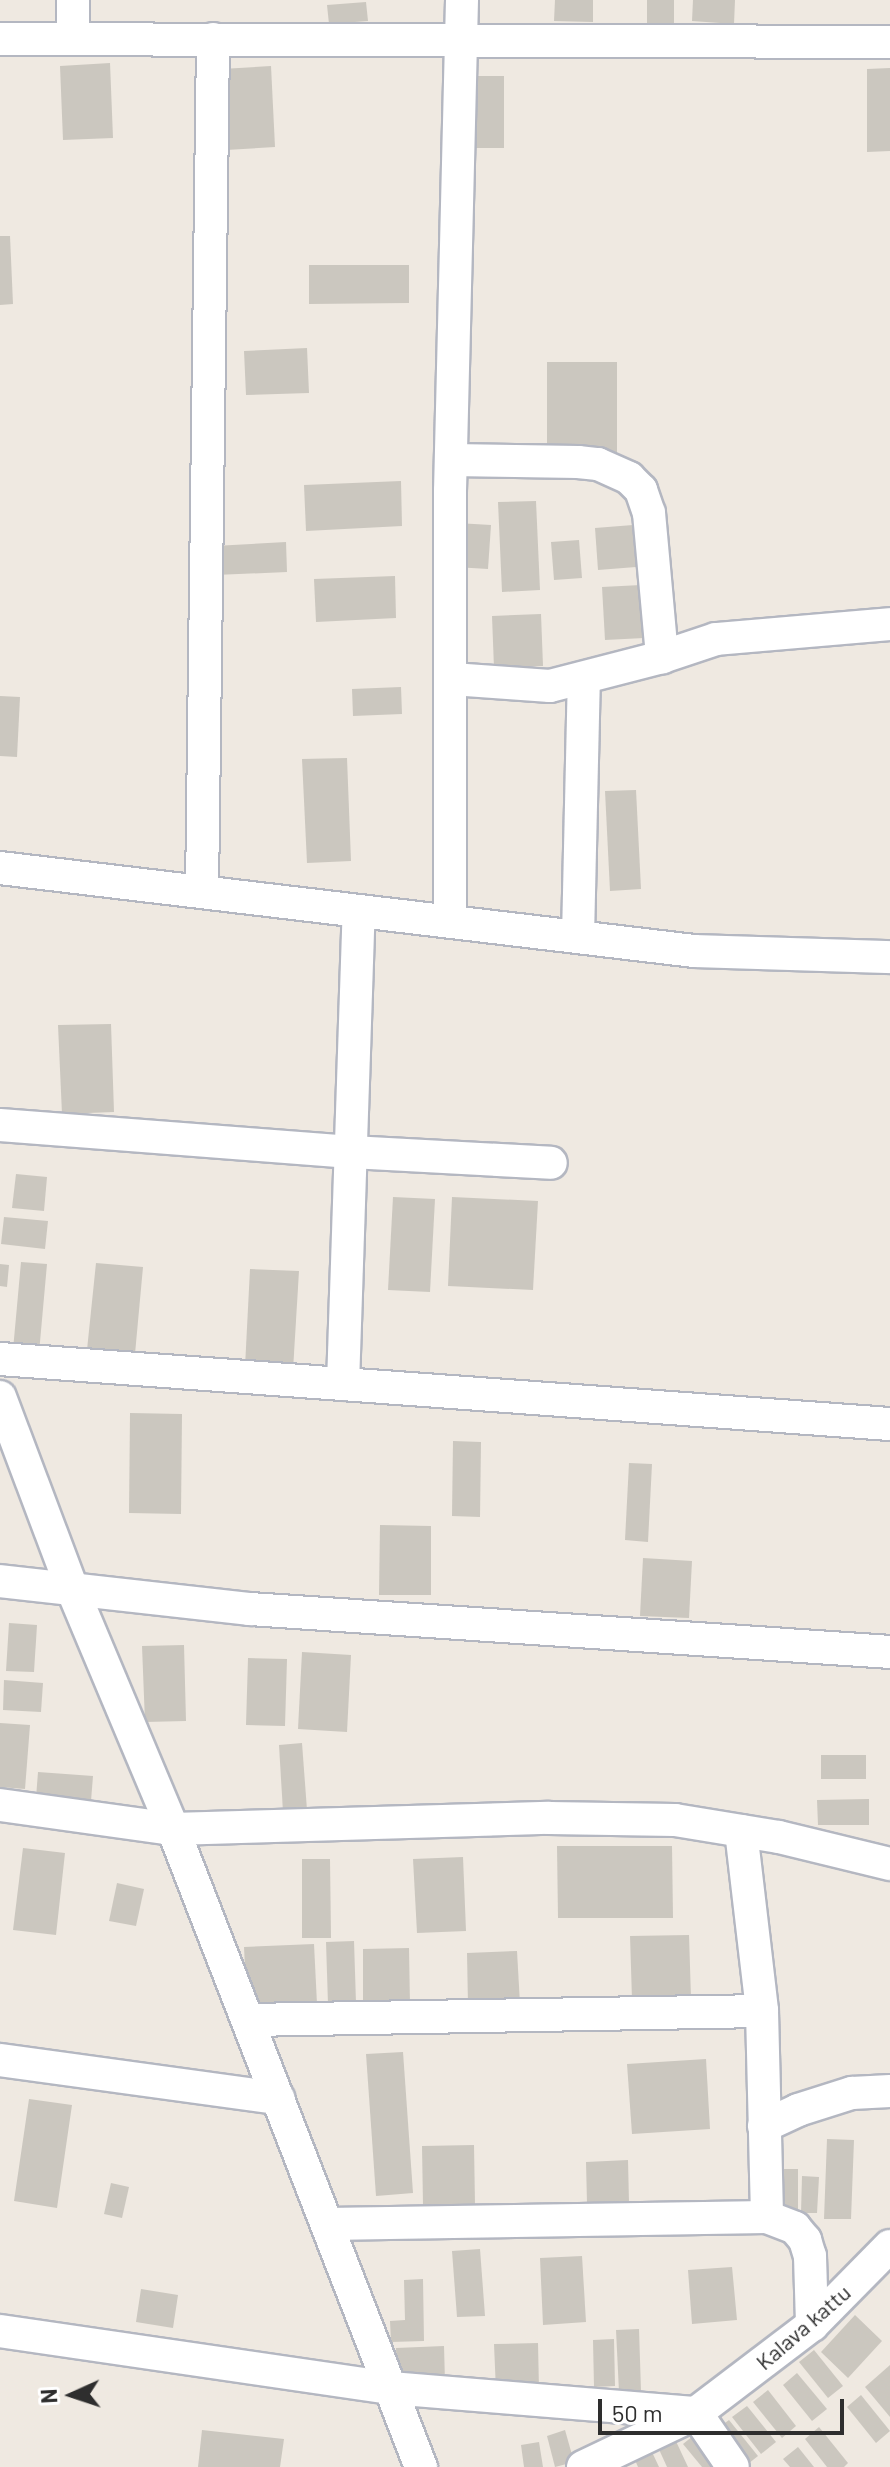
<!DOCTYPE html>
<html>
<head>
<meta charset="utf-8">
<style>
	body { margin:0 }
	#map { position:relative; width:890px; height:2467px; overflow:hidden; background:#efe9e1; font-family:Barlow,sans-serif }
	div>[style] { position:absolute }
	.building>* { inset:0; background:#cbc7bf }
	.roads { filter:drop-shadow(2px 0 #b4b7c1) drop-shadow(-2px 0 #b4b7c1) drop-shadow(0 2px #b4b7c1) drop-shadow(0 -2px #b4b7c1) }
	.minor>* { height:32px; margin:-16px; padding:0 16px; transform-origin:16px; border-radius:16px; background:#fff }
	span { translate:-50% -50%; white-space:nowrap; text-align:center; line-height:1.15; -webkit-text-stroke:6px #fff; paint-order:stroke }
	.street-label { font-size:22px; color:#2e2e2e }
	.north { position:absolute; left:32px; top:2355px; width:80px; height:80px; -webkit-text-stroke:6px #fff; paint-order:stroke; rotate:267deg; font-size:22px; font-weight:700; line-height:32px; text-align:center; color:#2e2e2e }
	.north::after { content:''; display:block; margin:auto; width:28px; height:36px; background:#2e2e2e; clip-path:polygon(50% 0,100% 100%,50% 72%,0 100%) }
	.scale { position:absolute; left:598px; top:2399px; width:246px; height:36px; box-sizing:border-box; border:4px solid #2e2e2e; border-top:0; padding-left:10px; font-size:24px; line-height:28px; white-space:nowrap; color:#2e2e2e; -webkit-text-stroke:6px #fff; paint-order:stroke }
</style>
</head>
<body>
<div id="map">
	<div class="building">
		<div style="clip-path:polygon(555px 0,593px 0,593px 22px,554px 21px)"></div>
		<div style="clip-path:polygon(647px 0,674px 0,674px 30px,647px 30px)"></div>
		<div style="clip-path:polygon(693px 0,735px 0,734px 24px,692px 21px)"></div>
		<div style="clip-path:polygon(366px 2px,368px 21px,329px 24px,327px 5px)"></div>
		<div style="clip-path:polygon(110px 63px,113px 138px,63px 140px,60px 66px)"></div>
		<div style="clip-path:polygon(271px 66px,275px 147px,226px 150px,222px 69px)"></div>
		<div style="clip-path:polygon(890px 68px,890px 151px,867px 152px,867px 69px)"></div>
		<div style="clip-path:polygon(472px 76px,504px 76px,504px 148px,472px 148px)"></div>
		<div style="clip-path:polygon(0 236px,10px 236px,13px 304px,0 305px)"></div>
		<div style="clip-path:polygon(309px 265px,409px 265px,409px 303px,309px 304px)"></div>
		<div style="clip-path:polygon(307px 348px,309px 393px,246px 395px,244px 351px)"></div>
		<div style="clip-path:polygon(547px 362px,617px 362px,617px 454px,547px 454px)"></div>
		<div style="clip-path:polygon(401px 481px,402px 526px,306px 531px,304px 485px)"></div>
		<div style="clip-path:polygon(536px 501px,540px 590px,502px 592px,498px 502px)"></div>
		<div style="clip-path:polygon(457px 523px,491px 525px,488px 569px,455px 567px)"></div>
		<div style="clip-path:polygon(633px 525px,636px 567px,598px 570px,595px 528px)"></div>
		<div style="clip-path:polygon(579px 540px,582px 578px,554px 580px,551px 542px)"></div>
		<div style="clip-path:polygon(286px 542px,287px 572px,215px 575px,214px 546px)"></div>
		<div style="clip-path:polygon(395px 576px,396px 618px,316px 622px,314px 579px)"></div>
		<div style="clip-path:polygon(641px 585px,644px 638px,605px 640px,602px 587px)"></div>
		<div style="clip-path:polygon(541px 614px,543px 666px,494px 668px,492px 616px)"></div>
		<div style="clip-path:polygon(401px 687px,402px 714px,353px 716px,352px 689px)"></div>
		<div style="clip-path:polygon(0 696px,20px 697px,17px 757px,0 756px)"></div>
		<div style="clip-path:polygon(347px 758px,351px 861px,307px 863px,302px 759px)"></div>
		<div style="clip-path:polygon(636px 790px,641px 889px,610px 891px,605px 791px)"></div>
		<div style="clip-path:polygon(111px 1024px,114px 1112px,62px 1114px,58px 1025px)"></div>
		<div style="clip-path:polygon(16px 1174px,47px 1177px,44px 1211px,12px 1208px)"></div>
		<div style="clip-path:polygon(393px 1197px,435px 1199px,430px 1292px,388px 1290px)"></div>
		<div style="clip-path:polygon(452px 1197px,538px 1201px,533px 1290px,448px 1286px)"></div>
		<div style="clip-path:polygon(4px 1217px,48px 1221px,45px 1249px,1px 1244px)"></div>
		<div style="clip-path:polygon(21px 1262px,47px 1264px,39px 1353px,13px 1350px)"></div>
		<div style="clip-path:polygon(96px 1263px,143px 1267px,135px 1354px,87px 1350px)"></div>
		<div style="clip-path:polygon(0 1264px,9px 1265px,7px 1287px,0 1286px)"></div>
		<div style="clip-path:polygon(250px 1269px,299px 1271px,293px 1370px,245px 1367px)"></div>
		<div style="clip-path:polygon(130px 1413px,182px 1414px,181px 1514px,129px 1513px)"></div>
		<div style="clip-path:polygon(453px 1441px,481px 1442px,480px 1517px,452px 1516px)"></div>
		<div style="clip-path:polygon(629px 1463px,652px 1464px,648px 1542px,625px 1540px)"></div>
		<div style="clip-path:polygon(380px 1525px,431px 1526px,431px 1595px,379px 1595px)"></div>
		<div style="clip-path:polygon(643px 1558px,692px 1561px,689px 1618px,640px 1616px)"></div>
		<div style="clip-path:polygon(9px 1623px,37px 1625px,34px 1672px,6px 1671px)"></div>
		<div style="clip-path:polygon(184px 1645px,186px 1721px,145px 1722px,142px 1646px)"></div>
		<div style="clip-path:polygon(302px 1652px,351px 1655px,347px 1732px,298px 1729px)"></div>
		<div style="clip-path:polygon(248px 1658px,287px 1659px,285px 1726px,246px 1725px)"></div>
		<div style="clip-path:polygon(4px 1680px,43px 1683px,41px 1712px,3px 1710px)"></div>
		<div style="clip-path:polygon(0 1723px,30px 1725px,25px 1789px,0 1787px)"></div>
		<div style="clip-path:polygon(302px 1743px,307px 1810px,283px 1812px,279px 1745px)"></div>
		<div style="clip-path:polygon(821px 1755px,866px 1755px,866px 1779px,821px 1779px)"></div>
		<div style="clip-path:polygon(38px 1772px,93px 1776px,91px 1801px,36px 1798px)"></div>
		<div style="clip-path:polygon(869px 1799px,869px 1825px,818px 1825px,817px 1800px)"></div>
		<div style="clip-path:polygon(557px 1846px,672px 1846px,673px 1918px,558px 1918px)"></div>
		<div style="clip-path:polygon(23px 1848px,65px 1853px,56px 1935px,13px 1930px)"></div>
		<div style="clip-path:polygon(463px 1857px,466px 1931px,417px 1933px,413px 1859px)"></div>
		<div style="clip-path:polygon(302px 1859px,330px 1859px,331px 1938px,302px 1938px)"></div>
		<div style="clip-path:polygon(117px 1883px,144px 1889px,136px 1926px,109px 1921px)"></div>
		<div style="clip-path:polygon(689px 1935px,691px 1999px,632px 2000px,630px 1936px)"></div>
		<div style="clip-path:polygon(354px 1941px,356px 2003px,328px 2004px,326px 1942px)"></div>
		<div style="clip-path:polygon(314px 1944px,317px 2004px,247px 2007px,244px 1947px)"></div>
		<div style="clip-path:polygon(409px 1948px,410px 2006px,363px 2007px,363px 1949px)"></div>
		<div style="clip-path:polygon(517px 1951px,520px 2004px,468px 2005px,467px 1953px)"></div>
		<div style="clip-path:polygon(403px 2052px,413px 2193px,376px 2196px,366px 2054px)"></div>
		<div style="clip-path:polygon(706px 2059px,710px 2129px,632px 2134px,627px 2064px)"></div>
		<div style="clip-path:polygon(29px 2099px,72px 2105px,57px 2208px,14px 2201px)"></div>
		<div style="clip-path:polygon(827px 2139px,854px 2140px,851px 2219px,824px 2219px)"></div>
		<div style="clip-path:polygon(474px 2145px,475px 2205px,423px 2205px,422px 2146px)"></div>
		<div style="clip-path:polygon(628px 2160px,629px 2203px,587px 2203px,586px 2162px)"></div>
		<div style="clip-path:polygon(777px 2169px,798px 2169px,798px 2213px,777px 2213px)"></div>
		<div style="clip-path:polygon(802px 2176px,819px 2177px,817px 2213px,801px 2213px)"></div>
		<div style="clip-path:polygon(111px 2183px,129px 2187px,122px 2218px,104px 2214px)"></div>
		<div style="clip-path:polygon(480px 2249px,485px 2316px,457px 2317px,452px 2251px)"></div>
		<div style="clip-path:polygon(582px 2256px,586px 2322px,543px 2325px,540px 2258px)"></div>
		<div style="clip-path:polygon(732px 2267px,737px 2320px,692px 2324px,688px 2270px)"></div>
		<div style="clip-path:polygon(423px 2279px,424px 2341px,391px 2342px,390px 2321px,405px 2320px,404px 2280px)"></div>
		<div style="clip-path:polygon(141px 2289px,178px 2295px,173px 2328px,136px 2322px)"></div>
		<div style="clip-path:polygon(855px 2315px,882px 2341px,848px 2378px,821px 2352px)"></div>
		<div style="clip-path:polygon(639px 2329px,641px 2391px,619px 2392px,616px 2330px)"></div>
		<div style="clip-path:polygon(614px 2339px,615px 2386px,594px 2387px,593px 2340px)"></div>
		<div style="clip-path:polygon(538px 2343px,539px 2390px,496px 2391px,494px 2344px)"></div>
		<div style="clip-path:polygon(444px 2346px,445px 2382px,397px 2383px,396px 2348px)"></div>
		<div style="clip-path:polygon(814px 2350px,843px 2386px,828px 2398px,799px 2362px)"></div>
		<div style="clip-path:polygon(890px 2365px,890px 2417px,865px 2387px)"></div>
		<div style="clip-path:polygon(797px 2373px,827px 2409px,812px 2421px,783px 2385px)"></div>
		<div style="clip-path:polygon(768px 2390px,796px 2426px,782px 2438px,753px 2402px)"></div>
		<div style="clip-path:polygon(861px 2395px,890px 2431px,876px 2443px,847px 2407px)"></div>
		<div style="clip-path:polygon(747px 2406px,776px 2442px,761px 2454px,732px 2417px)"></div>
		<div style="clip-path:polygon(729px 2420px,758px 2456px,744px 2467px,714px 2431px)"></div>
		<div style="clip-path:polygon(819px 2427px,848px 2463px,844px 2467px,827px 2467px,805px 2439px)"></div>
		<div style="clip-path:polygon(202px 2430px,284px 2439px,280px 2467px,198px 2467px)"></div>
		<div style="clip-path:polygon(565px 2430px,574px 2462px,555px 2467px,547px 2436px)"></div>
		<div style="clip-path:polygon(698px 2432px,726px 2467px,702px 2467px,683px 2444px)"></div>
		<div style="clip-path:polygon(674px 2437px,688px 2467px,667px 2467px,657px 2445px)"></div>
		<div style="clip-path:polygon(539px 2442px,543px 2467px,524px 2467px,521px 2445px)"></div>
		<div style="clip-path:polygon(798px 2447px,814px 2467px,790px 2467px,783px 2459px)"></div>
		<div style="clip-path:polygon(652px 2452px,659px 2467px,638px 2467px,635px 2460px)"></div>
	</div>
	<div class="roads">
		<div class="minor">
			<div style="left:73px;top:0;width:39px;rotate:90deg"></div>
			<div style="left:0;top:39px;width:890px;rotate:0.19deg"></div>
			<div style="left:452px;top:460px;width:126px;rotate:0.9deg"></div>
			<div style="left:578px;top:462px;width:20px;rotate:6deg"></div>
			<div style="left:598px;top:464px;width:34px;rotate:24deg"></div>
			<div style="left:629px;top:478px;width:17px;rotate:45deg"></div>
			<div style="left:641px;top:490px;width:24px;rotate:71deg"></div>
			<div style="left:649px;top:513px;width:145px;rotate:84.8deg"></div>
			<div style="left:452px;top:679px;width:98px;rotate:4.1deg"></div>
			<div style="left:550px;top:686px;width:116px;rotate:-14.5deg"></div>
			<div style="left:662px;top:657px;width:57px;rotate:-18.4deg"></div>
			<div style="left:716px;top:639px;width:175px;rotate:-4.9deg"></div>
			<div style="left:0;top:868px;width:699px;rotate:6.82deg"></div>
			<div style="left:694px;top:951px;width:196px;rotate:1.8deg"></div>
			<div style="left:202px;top:892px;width:853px;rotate:-89.26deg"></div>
			<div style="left:450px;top:921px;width:430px;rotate:-90deg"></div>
			<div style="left:450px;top:491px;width:491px;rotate:-88.6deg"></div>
			<div style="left:578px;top:937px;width:259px;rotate:-88.7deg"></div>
			<div style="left:0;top:1125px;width:352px;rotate:4.4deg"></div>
			<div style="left:351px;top:1152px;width:200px;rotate:3.1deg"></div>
			<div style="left:0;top:1359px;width:892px;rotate:4.18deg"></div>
			<div style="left:343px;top:1384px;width:473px;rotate:-88.1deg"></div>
			<div style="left:0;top:1397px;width:207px;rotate:69.4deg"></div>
			<div style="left:73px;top:1591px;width:258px;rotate:67.2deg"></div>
			<div style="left:173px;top:1829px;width:685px;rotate:68.76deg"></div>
			<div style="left:0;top:1581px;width:252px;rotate:6.4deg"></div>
			<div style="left:250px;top:1609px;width:641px;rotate:3.84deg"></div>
			<div style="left:0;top:1805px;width:175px;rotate:7.9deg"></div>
			<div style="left:173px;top:1829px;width:376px;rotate:-1.7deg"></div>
			<div style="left:549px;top:1818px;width:126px;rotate:0.9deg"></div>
			<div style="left:675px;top:1820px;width:105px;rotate:9.3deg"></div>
			<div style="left:779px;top:1837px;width:114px;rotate:13.7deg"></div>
			<div style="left:741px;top:1831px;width:181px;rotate:83.3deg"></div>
			<div style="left:762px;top:2011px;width:206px;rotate:88.6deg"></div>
			<div style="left:248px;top:2020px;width:514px;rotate:-1deg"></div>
			<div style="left:0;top:2060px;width:281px;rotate:7.8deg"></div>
			<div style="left:764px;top:2126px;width:38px;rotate:-25deg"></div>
			<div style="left:798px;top:2110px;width:57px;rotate:-17.5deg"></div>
			<div style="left:852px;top:2093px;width:38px;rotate:-3deg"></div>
			<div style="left:327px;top:2224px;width:440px;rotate:-0.9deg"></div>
			<div style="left:767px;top:2217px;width:30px;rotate:21deg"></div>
			<div style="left:795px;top:2228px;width:16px;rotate:50deg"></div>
			<div style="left:805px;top:2240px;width:17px;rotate:73deg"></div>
			<div style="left:810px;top:2256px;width:69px;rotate:88.3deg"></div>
			<div style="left:0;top:2331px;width:395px;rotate:8.3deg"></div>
			<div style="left:391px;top:2388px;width:306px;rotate:4.7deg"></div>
			<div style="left:696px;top:2413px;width:65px;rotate:55.6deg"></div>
			<div style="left:583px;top:2467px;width:125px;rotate:-25.5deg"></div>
			<div style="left:696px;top:2413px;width:146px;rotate:-37.2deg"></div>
			<div style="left:812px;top:2325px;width:111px;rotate:-45.4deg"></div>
		</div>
	</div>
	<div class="street-label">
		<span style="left:803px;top:2327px;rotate:-41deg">Kalava kattu</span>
	</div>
	<div class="north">N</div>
	<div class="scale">50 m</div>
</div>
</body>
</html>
